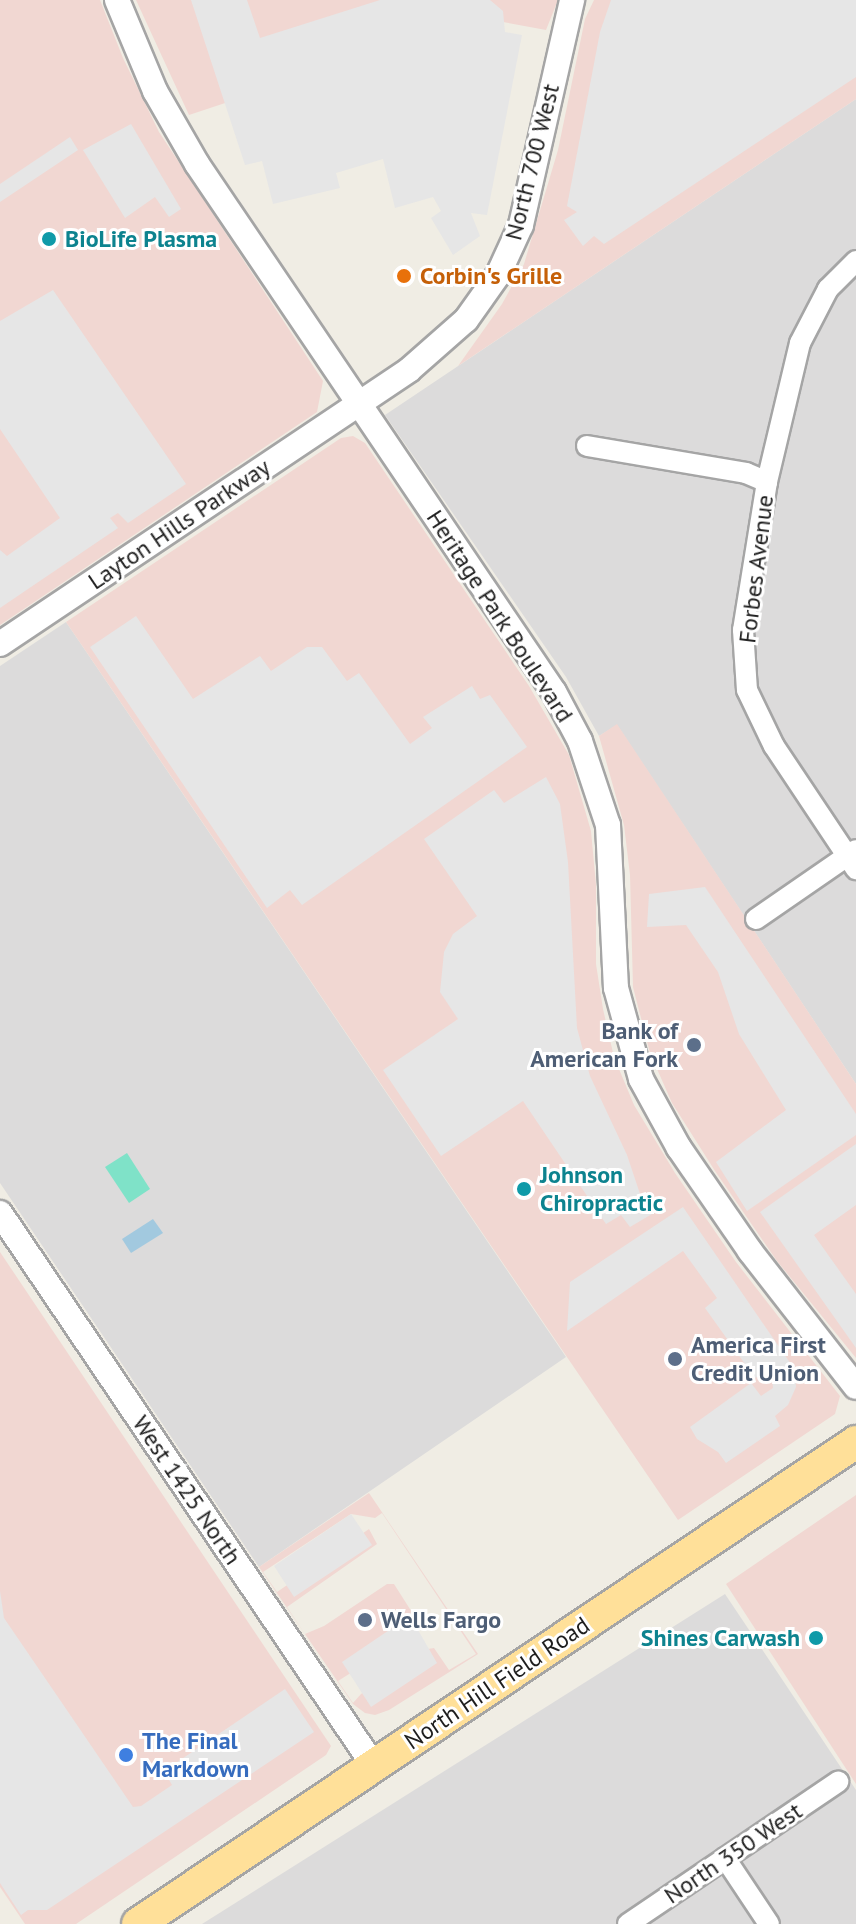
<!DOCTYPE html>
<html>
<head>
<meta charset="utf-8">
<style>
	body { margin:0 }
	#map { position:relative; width:856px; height:1924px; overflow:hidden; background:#f0ede4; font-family:"PT Sans",sans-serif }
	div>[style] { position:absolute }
	.residential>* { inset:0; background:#dcdbdb }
	.commercial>* { inset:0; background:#f1d7d2 }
	.pitch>* { inset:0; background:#7fe2c8 }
	.parking>* { inset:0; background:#e6e6e6 }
	.water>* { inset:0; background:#a2c9df }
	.roads { filter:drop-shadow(2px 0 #a5a5a5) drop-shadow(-2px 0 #a5a5a5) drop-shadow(0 2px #a5a5a5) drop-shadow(0 -2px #a5a5a5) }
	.minor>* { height:20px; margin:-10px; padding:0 10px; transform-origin:10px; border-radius:10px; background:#fff }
	.tertiary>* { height:24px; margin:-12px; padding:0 12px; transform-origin:12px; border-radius:12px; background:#fff }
	.primary>* { height:32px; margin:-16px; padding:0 16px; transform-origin:16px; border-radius:16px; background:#ffe099 }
	.dots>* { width:22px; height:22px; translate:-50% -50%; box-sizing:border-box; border:4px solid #fff; border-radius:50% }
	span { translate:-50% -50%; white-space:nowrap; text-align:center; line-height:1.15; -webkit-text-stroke:6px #fff; paint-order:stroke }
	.street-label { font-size:24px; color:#1e1e1e }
	.culture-label { font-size:24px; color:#0d838f; font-weight:700 }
	.left { translate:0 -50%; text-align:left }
	.right { translate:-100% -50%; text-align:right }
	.food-label { font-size:24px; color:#c56008; font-weight:700 }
	.service-label { font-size:24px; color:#4e5e75; font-weight:700 }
	.shop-label { font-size:24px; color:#366cbe; font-weight:700 }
</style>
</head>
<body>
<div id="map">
	<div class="residential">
		<div style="clip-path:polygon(856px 99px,856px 1084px,617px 725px,599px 736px,566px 677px,385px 415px)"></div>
		<div style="clip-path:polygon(66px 622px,566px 1357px,259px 1567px,0 1183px,0 666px)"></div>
		<div style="clip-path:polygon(725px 1594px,856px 1790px,856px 1924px,202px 1924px)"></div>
	</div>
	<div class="commercial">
		<div style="clip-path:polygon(0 0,100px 0,123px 58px,159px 132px,323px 381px,317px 412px,0 625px)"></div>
		<div style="clip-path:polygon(136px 0,558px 0,546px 30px,481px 18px,189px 115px)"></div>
		<div style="clip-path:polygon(594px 0,856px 0,856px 99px,458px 366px,502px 304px,524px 264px,558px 150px,585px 19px)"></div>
		<div style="clip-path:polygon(353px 436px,365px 443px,529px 686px,569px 755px,591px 831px,596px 885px,596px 964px,603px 1009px,614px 1057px,634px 1105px,675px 1173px,736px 1262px,840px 1396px,835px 1414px,678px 1520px,66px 622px,341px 438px)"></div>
		<div style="clip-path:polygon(617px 724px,856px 1084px,856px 1358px,777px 1261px,715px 1171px,672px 1103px,650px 1053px,633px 987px,630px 875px,624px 825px,599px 736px)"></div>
		<div style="clip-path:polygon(0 1252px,331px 1746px,326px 1755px,76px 1924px,25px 1924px,0 1887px)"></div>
		<div style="clip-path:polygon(evenodd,369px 1493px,478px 1654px,389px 1710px,375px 1715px,365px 1713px,353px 1704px,259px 1567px,369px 1493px,382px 1513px,476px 1654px,449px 1670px,434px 1648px,428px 1649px,361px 1694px,353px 1703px,338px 1681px,422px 1628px,394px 1584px,387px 1584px,324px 1626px,305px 1634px,287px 1607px,377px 1544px,369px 1529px,277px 1592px,263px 1572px,351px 1514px,375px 1518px,382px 1513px)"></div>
		<div style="clip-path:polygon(856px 1495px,856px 1784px,726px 1584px)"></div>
	</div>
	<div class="pitch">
		<div style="clip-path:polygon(127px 1153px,150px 1189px,129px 1203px,105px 1167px)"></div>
	</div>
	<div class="parking">
		<div style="clip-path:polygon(191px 0,247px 0,260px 38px,380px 0,490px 0,503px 11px,505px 32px,522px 35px,487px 215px,471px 213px,480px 236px,453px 255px,431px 218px,441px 211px,433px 197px,395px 208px,383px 159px,336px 173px,340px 188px,273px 204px,262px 161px,245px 165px)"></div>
		<div style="clip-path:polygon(611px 0,856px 0,856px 77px,604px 244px,594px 236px,583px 246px,564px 220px,577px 212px,567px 206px,600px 32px)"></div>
		<div style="clip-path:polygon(131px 124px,181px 209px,169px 217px,155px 197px,125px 218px,83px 150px)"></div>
		<div style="clip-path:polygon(70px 137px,78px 150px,0 202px,0 184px)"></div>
		<div style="clip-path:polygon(53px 290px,186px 484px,128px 523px,118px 513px,110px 518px,118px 528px,0 608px,0 550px,7px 556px,60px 518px,0 429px,0 321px)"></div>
		<div style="clip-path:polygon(136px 616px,193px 699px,260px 656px,271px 671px,307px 647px,322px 647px,347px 681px,359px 673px,410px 744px,432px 728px,423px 717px,472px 686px,480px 699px,490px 695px,527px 747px,302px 905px,290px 890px,267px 908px,90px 647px)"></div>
		<div style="clip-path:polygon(546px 777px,560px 804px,568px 862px,577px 1028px,590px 1076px,627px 1155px,641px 1197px,652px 1214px,630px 1227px,621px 1215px,606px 1224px,523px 1101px,441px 1156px,383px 1070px,458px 1019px,440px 992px,444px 952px,453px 934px,477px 916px,424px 839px,494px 790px,504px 803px)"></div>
		<div style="clip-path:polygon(705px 887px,856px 1114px,856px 1135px,747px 1211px,716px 1162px,786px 1110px,739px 1034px,718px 972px,686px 925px,647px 927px,649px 894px)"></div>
		<div style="clip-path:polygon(856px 1144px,856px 1205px,814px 1235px,856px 1294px,856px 1348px,760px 1212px)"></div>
		<div style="clip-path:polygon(683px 1207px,795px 1370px,796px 1387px,788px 1405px,775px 1416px,780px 1426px,726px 1463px,718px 1452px,697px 1439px,690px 1427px,751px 1383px,761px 1396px,773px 1388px,771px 1370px,755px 1378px,705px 1308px,717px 1298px,683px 1251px,567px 1331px,570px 1282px)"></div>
		<div style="clip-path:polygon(351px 1514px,372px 1545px,294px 1597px,274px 1566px)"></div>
		<div style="clip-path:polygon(0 1591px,4px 1618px,133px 1807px,141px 1806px,172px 1785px,164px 1771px,285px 1689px,314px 1732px,47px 1910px,28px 1910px,21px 1915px,0 1883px)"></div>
		<div style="clip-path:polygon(410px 1616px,437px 1663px,371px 1707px,342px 1662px)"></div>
	</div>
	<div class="water">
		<div style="clip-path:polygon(153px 1219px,163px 1233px,131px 1253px,122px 1239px)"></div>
	</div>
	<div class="roads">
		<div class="minor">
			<div style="left:856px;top:261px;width:40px;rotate:135deg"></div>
			<div style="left:828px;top:289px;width:61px;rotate:117.4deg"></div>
			<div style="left:800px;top:343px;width:143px;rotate:103.4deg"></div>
			<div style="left:767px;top:482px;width:150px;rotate:99.2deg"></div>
			<div style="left:743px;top:630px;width:60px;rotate:86.2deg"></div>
			<div style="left:747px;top:690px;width:62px;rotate:64.3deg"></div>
			<div style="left:774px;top:746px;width:148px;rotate:56.3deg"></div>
			<div style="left:587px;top:446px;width:161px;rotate:9.6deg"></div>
			<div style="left:746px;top:473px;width:23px;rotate:23deg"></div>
			<div style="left:756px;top:919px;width:121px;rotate:-34.6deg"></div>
			<div style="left:725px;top:1858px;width:79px;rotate:56.3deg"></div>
			<div style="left:628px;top:1924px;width:254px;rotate:-34.1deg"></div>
		</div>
		<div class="tertiary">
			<div style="left:117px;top:0;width:99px;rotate:67.3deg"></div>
			<div style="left:155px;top:91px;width:84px;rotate:60.1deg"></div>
			<div style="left:197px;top:164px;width:637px;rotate:55.94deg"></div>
			<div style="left:554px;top:692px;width:55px;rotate:62deg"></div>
			<div style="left:580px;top:741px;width:89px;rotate:71.6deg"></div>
			<div style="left:608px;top:825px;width:163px;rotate:87.2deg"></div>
			<div style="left:616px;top:988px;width:94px;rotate:74.6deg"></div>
			<div style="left:641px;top:1079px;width:79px;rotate:61.2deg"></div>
			<div style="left:679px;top:1148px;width:125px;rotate:55.4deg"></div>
			<div style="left:750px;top:1251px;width:172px;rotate:52.1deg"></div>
			<div style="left:0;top:644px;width:492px;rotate:-33.8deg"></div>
			<div style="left:409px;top:370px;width:76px;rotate:-41.3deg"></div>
			<div style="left:466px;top:320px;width:55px;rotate:-54.6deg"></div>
			<div style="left:498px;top:275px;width:55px;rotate:-65.3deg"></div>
			<div style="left:521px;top:225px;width:231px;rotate:-77.2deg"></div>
			<div style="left:0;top:1213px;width:668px;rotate:55.93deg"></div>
		</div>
		<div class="primary">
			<div style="left:138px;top:1924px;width:865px;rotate:-33.87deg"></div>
		</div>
	</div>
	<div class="dots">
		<div style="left:49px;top:239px;background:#0f9aa8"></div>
		<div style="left:404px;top:276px;background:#e8710a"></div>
		<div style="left:694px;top:1045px;background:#5c6f8a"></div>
		<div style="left:524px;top:1189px;background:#0f9aa8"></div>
		<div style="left:675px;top:1359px;background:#5c6f8a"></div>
		<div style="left:365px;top:1620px;background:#5c6f8a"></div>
		<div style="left:816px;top:1638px;background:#0f9aa8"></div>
		<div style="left:126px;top:1755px;background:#3f7fe0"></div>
	</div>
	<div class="street-label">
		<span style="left:532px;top:162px;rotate:-76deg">North 700 West</span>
		<span style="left:179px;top:524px;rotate:-34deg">Layton Hills Parkway</span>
		<span style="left:756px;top:569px;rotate:-83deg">Forbes Avenue</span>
		<span style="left:500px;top:616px;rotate:57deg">Heritage Park Boulevard</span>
		<span style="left:187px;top:1490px;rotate:56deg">West 1425 North</span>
		<span style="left:497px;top:1683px;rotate:-34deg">North Hill Field Road</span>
		<span style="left:733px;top:1853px;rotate:-34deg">North 350 West</span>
	</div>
	<div class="culture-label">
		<span class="left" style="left:65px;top:239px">BioLife Plasma</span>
		<span class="left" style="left:540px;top:1189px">Johnson<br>Chiropractic</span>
		<span class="right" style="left:800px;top:1638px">Shines Carwash</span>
	</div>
	<div class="food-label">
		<span class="left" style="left:420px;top:276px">Corbin's Grille</span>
	</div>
	<div class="service-label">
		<span class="right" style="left:678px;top:1045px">Bank of<br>American Fork</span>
		<span class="left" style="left:691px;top:1359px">America First<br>Credit Union</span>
		<span class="left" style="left:381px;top:1620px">Wells Fargo</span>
	</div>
	<div class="shop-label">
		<span class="left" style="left:142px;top:1755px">The Final<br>Markdown</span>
	</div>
</div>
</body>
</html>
